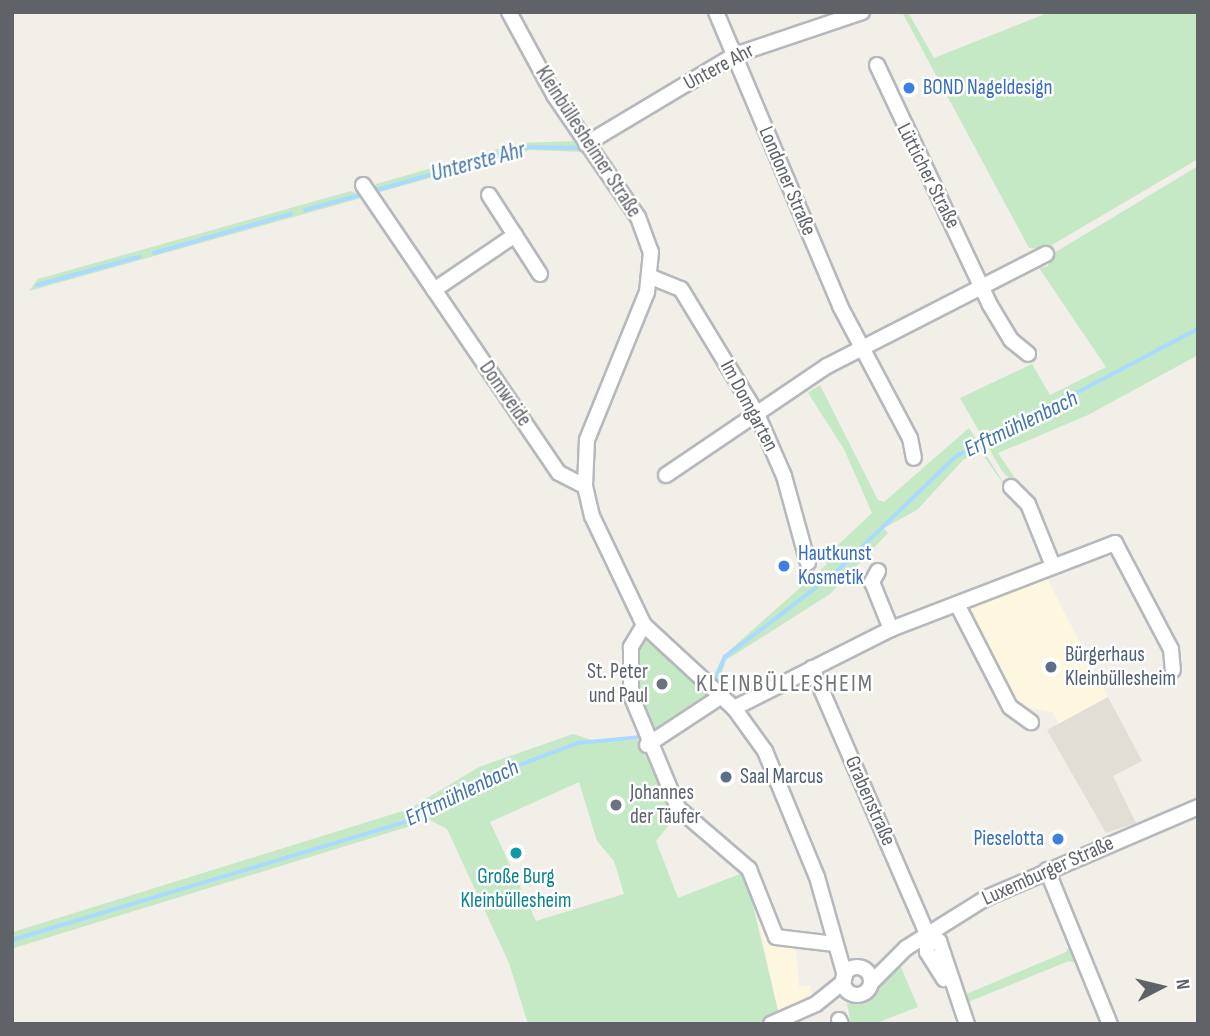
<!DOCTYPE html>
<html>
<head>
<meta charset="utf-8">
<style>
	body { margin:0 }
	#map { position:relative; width:1210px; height:1036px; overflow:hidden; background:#f1efe8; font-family:"Sofia Sans Condensed",sans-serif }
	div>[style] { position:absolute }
	.commercial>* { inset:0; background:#fef7e0 }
	.education>* { inset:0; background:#e1ded6 }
	.green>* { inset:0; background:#c5e8c5 }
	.stream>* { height:3.5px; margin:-1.75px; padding:0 1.75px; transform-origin:1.75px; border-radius:1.75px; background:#aadaff }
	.roads { filter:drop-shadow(2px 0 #b5b8bc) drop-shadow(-2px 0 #b5b8bc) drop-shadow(0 2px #b5b8bc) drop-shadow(0 -2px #b5b8bc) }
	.minor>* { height:14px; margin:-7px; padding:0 7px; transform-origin:7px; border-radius:7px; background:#fff }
	.minor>.ring { margin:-7px; padding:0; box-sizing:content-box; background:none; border:14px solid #fff; border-radius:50% }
	.dots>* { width:19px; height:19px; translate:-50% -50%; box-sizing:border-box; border:4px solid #fff; border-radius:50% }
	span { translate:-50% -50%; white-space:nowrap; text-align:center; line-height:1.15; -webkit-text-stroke:5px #fff; paint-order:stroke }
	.street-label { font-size:21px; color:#5f6368 }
	.shop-label { font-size:21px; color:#366cbe }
	.left { translate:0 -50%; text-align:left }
	.right { translate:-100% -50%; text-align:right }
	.service-label { font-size:21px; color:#4e5e75 }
	.worship-label { font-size:21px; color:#5b616d }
	.culture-label { font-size:21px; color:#0d838f }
	.water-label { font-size:23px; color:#4174aa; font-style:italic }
	.quarter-label { font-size:24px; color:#70757a; letter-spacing:2px }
	.frame { position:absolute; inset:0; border:14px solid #5f6368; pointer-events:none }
	.north { position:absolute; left:1126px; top:952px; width:70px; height:70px; -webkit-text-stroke:5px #fff; paint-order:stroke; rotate:83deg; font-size:19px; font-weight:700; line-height:28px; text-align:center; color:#5f6368 }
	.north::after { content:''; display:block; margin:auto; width:24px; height:32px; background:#5f6368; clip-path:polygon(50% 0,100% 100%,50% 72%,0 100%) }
</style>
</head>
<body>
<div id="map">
	<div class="commercial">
		<div style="clip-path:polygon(1045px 575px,1108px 697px,1059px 724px,1053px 712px,1014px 705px,965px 611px)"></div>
		<div style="clip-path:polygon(757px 913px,773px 943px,796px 949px,799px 987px,810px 985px,812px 1000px,779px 1015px)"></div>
	</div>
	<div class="education">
		<div style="clip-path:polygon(1108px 697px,1142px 761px,1113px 776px,1136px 823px,1106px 833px,1047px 730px)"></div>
	</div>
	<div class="green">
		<div style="clip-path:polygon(902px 12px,908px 12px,934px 58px,1050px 12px,1198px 12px,1198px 159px,1045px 249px,1029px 248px)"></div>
		<div style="clip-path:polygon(573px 141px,586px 152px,530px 150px,373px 194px,376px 184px,520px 143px)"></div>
		<div style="clip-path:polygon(1198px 166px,1198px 355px,1088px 415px,998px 453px,1030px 500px,1002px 471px,960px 398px,1032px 364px,1050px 395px,1106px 367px,1039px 268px,1048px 266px,1049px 256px)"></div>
		<div style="clip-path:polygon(351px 191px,365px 197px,29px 291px,38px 279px)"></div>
		<div style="clip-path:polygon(820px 385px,878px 500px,884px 502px,969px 428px,1012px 496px,980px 451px,963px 460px,917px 510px,884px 528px,888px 533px,830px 594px,726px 660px,717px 687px,711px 681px,723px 656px,827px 564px,823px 559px,872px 513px,844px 449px,808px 393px)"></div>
		<div style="clip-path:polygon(647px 638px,707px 694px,649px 732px,634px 669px,638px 641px)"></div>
		<div style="clip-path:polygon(evenodd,573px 734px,598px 742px,638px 740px,674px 819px,656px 841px,678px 898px,745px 872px,779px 1015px,754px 1024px,528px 1024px,509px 963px,447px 829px,430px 820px,14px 948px,13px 932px,409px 809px,479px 767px,573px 734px,579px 782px,597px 841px,614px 861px,624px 894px,536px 921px,490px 822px,579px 782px)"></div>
		<div style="clip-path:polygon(1070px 944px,1079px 964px,1069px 961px,968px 1002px,973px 1024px,964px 995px,1066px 952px)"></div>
		<div style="clip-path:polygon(900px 965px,918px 1007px,874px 1024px,851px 1024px,847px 1004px,871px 998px)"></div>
	</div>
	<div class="stream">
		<div style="left:377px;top:190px;width:156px;rotate:-16deg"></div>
		<div style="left:527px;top:147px;width:53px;rotate:1.1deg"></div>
		<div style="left:305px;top:210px;width:54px;rotate:-15.1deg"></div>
		<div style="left:154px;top:253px;width:142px;rotate:-15.9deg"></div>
		<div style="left:37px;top:285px;width:106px;rotate:-15.4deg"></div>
		<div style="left:714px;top:685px;width:30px;rotate:-69deg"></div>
		<div style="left:725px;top:657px;width:137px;rotate:-37.3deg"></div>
		<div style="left:834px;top:574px;width:168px;rotate:-44deg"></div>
		<div style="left:955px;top:457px;width:275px;rotate:-27.8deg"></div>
		<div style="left:12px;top:940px;width:428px;rotate:-16.7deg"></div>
		<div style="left:422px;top:817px;width:66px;rotate:-33.2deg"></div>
		<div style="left:477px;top:781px;width:108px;rotate:-20.6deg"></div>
		<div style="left:578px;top:743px;width:64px;rotate:-5.4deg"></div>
	</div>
	<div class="roads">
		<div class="minor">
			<div style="left:509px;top:12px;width:94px;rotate:61.5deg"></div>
			<div style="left:554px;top:95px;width:148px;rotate:55.5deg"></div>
			<div style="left:638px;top:217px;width:37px;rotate:70deg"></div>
			<div style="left:651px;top:252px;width:40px;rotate:95.7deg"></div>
			<div style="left:647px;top:292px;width:160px;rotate:112.1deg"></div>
			<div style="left:587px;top:440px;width:46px;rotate:92.5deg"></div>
			<div style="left:585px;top:486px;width:31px;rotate:77deg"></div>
			<div style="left:592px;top:516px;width:121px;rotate:64.5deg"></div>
			<div style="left:644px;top:625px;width:122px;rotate:42.7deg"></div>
			<div style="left:734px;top:708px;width:53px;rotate:54.2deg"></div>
			<div style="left:765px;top:751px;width:136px;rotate:67.6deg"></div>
			<div style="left:817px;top:877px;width:103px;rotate:74.2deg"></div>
			<div style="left:716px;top:12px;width:319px;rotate:67.1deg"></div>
			<div style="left:840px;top:306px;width:149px;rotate:62.1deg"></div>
			<div style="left:910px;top:438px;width:20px;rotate:79deg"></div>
			<div style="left:877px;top:65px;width:265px;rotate:64.8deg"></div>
			<div style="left:990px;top:305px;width:41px;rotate:59deg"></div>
			<div style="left:1011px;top:340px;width:22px;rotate:39deg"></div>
			<div style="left:586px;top:144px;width:174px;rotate:-30.9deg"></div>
			<div style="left:735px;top:55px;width:134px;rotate:-18.7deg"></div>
			<div style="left:363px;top:185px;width:348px;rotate:55.8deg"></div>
			<div style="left:559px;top:473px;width:29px;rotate:27deg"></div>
			<div style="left:489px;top:195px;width:94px;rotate:57.2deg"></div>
			<div style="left:651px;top:277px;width:32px;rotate:22deg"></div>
			<div style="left:681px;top:289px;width:146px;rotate:58.7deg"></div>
			<div style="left:757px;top:414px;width:68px;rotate:66.5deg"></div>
			<div style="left:784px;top:476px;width:90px;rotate:74.6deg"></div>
			<div style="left:434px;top:290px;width:98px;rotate:-34.2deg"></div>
			<div style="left:666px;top:475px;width:194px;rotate:-34.1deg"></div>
			<div style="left:827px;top:366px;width:246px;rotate:-27.1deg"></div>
			<div style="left:1011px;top:487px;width:24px;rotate:45deg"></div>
			<div style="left:1028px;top:504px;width:67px;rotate:68deg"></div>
			<div style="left:878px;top:571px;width:13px;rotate:119deg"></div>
			<div style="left:872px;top:582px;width:51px;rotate:68deg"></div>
			<div style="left:957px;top:604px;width:116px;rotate:62.8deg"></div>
			<div style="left:1010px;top:707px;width:26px;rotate:36deg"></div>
			<div style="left:644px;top:625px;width:26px;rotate:121deg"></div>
			<div style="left:631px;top:647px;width:48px;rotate:90deg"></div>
			<div style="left:631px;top:695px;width:122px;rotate:67.4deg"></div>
			<div style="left:678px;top:808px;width:94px;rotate:40.7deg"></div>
			<div style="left:749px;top:869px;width:73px;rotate:68.3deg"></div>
			<div style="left:776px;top:937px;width:59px;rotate:6.8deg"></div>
			<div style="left:812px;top:668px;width:290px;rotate:66.6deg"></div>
			<div style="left:734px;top:708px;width:176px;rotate:-26.7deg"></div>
			<div style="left:891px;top:629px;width:240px;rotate:-21deg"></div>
			<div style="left:1115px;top:543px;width:120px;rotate:62.2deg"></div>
			<div style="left:1171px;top:649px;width:21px;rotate:85deg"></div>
			<div style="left:647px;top:745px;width:87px;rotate:-33.3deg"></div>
			<div style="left:1047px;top:870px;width:166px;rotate:67.8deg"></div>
			<div style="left:927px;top:934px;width:14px;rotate:30deg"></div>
			<div style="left:939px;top:941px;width:88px;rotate:71.4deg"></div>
			<div style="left:927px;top:934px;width:18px;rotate:90deg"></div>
			<div style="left:927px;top:952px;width:32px;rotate:58deg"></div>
			<div class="ring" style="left:843px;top:967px;width:14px;height:14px"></div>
			<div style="left:871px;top:983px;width:49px;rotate:-45deg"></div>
			<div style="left:906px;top:948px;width:94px;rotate:-32deg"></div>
			<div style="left:986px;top:898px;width:231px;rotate:-23.2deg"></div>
			<div style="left:839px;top:1020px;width:4px;rotate:63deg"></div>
			<div style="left:771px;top:1024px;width:49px;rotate:-24deg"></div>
			<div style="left:816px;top:1004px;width:36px;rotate:-39deg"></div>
		</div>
	</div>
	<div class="dots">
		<div style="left:909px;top:88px;background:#3f7fe0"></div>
		<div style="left:784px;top:566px;background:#3f7fe0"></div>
		<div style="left:1051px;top:667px;background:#5c6f8a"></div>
		<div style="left:662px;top:684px;background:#6b7280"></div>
		<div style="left:726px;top:777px;background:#5c6f8a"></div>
		<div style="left:616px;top:805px;background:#6b7280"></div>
		<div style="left:1058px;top:839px;background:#3f7fe0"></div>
		<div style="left:516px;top:853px;background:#0f9aa8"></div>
	</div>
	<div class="street-label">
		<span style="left:719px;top:67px;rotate:-28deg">Untere Ahr</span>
		<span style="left:588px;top:142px;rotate:57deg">Kleinbüllesheimer Straße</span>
		<span style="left:928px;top:176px;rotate:63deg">Lütticher Straße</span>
		<span style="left:787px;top:181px;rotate:67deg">Londoner Straße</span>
		<span style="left:505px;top:394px;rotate:55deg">Domweide</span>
		<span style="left:749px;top:406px;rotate:62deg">Im Domgarten</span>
		<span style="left:870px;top:801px;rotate:66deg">Grabenstraße</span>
		<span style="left:1048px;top:871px;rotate:-24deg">Luxemburger Straße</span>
	</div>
	<div class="shop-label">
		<span class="left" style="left:923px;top:88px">BOND Nageldesign</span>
		<span class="left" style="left:798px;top:566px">Hautkunst<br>Kosmetik</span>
		<span class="right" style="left:1044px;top:839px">Pieselotta</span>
	</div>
	<div class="service-label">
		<span class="left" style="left:1065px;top:667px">Bürgerhaus<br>Kleinbüllesheim</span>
		<span class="left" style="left:740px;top:777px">Saal Marcus</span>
	</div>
	<div class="worship-label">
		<span class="right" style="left:648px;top:684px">St. Peter<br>und Paul</span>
		<span class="left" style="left:630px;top:805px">Johannes<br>der Täufer</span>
	</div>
	<div class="culture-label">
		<span style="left:516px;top:889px">Große Burg<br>Kleinbüllesheim</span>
	</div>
	<div class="water-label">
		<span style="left:478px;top:162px;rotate:-15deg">Unterste Ahr</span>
		<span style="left:1021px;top:424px;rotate:-26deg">Erftmühlenbach</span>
		<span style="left:462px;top:793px;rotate:-26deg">Erftmühlenbach</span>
	</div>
	<div class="quarter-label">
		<span style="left:785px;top:684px">KLEINBÜLLESHEIM</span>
	</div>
	<div class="frame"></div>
	<div class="north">N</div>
</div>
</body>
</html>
